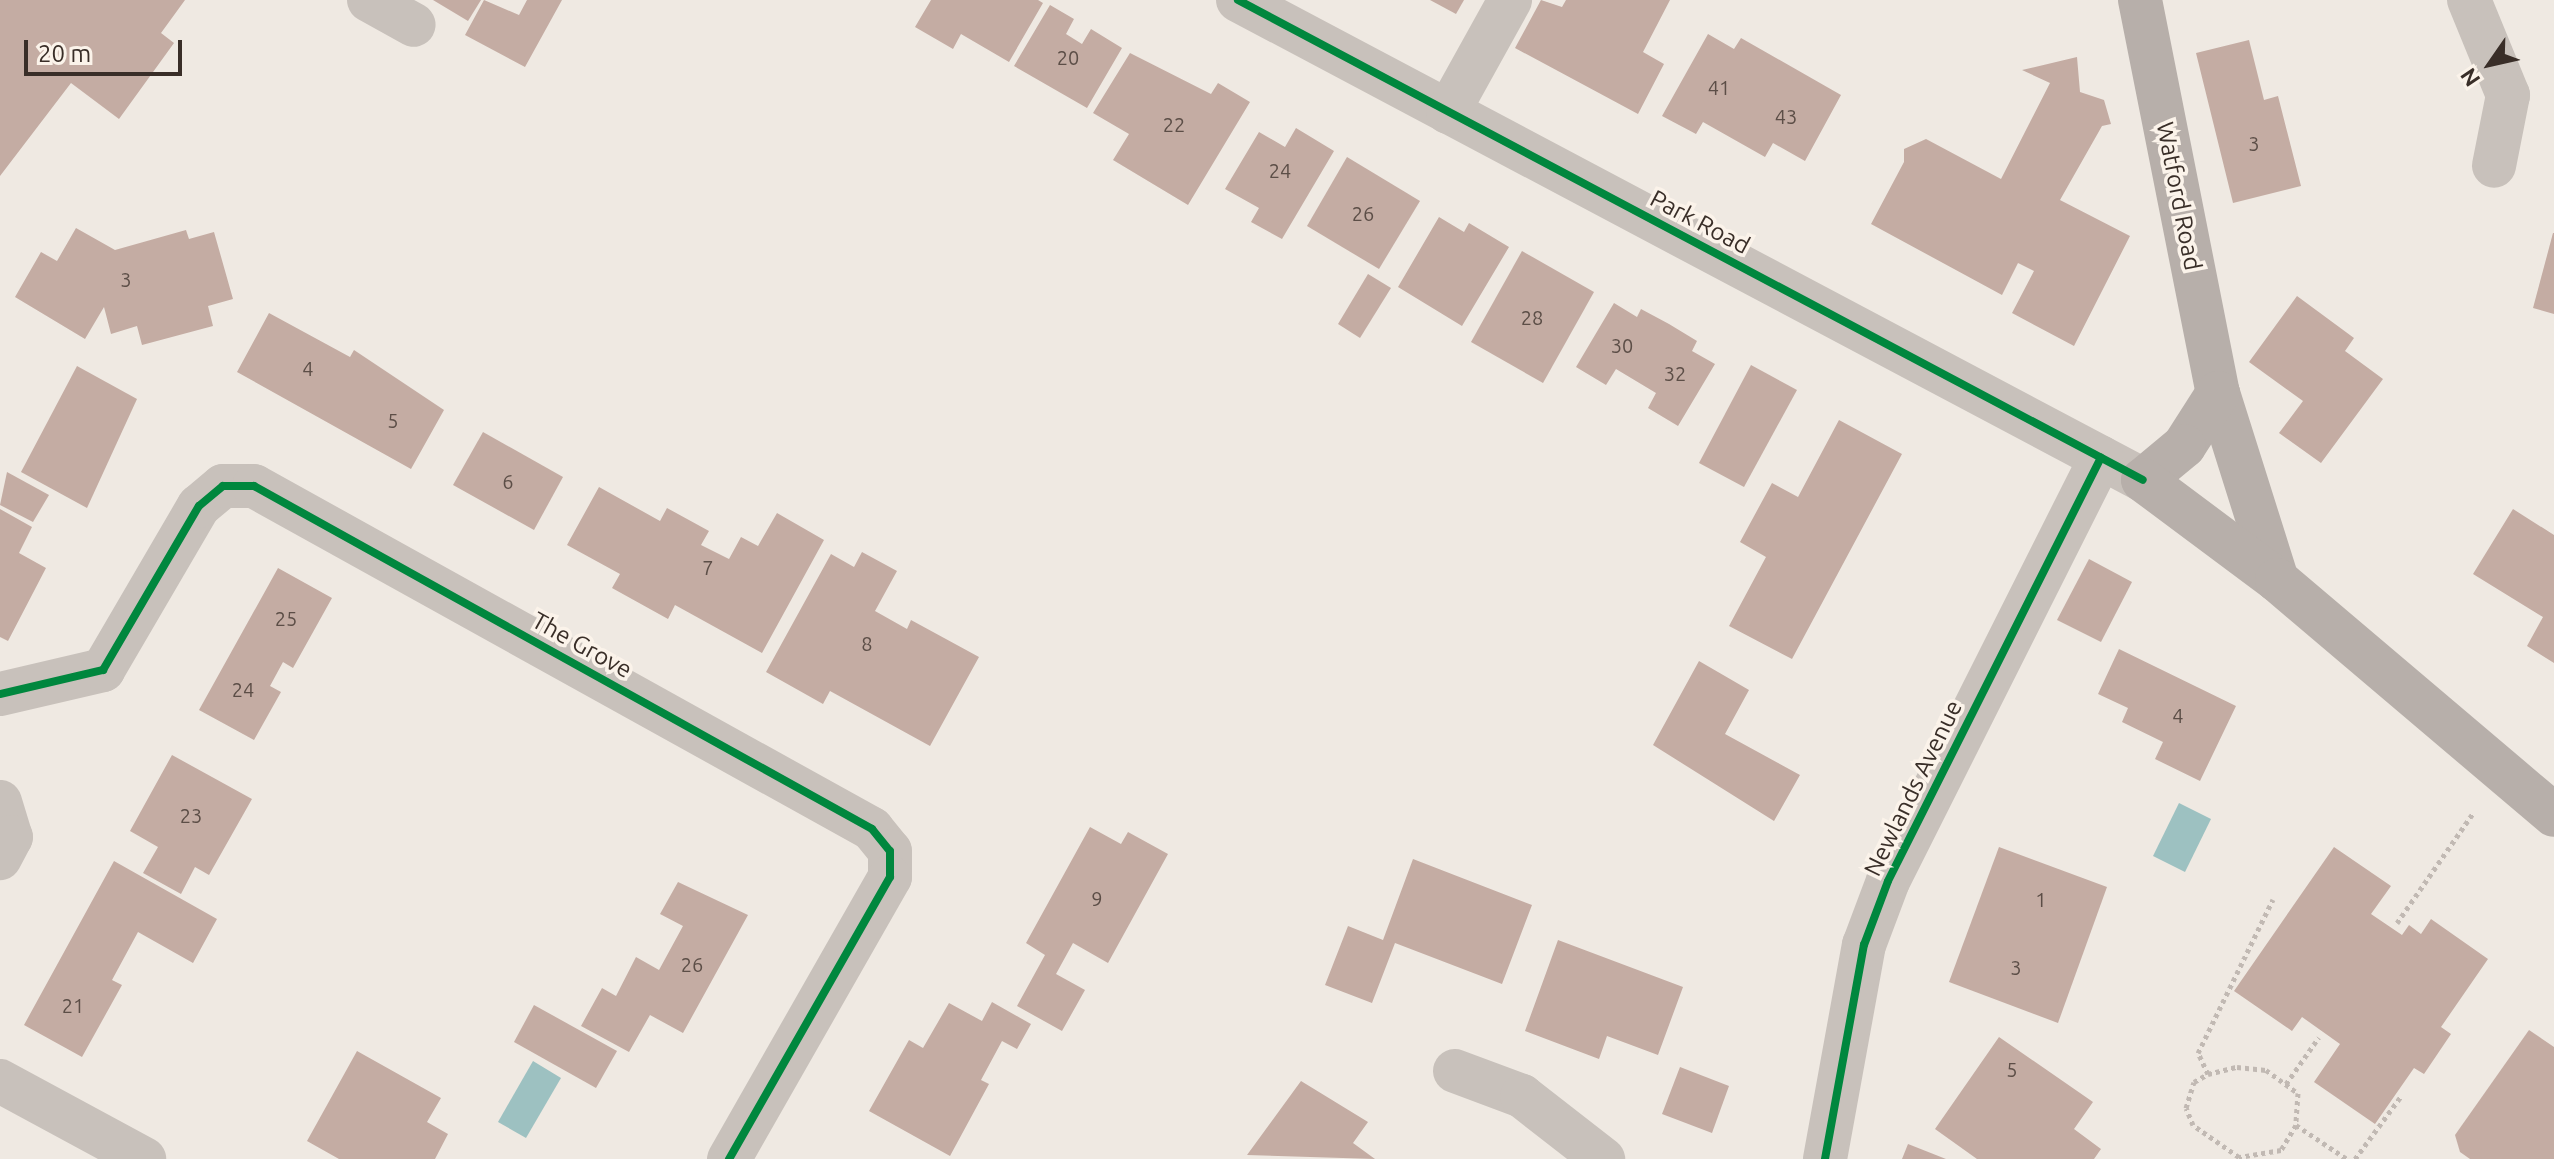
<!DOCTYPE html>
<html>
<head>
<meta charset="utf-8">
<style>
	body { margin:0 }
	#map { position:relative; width:2554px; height:1159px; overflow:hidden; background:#efe9e2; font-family:Ubuntu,sans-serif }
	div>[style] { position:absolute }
	.water>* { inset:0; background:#9dc1c1 }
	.building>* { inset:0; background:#c4aca3 }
	.path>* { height:5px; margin-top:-2.5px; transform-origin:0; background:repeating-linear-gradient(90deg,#c1b9b3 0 4px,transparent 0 8px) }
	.minor>* { height:44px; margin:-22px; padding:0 22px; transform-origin:22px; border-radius:22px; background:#c8c1bb }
	.major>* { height:44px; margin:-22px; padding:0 22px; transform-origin:22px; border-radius:22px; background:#b7afaa }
	.cycleway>* { height:8px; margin:-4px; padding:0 4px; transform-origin:4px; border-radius:4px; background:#00873e }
	span { translate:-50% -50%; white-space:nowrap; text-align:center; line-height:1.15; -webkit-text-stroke:7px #fbf3ea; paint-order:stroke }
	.number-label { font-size:20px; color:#5c4e47 }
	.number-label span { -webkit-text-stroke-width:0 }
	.street-label { font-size:24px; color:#392e28 }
	.north { position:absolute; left:2450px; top:24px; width:80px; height:80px; -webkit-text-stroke:6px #fbf3ea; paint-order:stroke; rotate:236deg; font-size:22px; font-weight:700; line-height:32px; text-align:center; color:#392e28 }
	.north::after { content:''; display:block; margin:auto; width:28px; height:36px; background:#392e28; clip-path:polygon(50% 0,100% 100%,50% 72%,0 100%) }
	.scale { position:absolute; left:24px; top:40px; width:158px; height:36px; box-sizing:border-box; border:4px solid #392e28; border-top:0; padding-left:10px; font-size:24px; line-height:28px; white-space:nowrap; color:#392e28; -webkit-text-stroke:6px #fbf3ea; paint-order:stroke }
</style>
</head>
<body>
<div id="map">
	<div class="water">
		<div style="clip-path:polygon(2179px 803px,2211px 819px,2185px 872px,2153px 856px)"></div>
		<div style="clip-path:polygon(533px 1061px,561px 1078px,526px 1138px,498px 1122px)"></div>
	</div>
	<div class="building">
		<div style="clip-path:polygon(0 0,185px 0,161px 33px,174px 43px,119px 119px,71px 83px,0 176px)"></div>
		<div style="clip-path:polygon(433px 0,481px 0,468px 21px)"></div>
		<div style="clip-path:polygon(484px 0,519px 15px,527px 0,562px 0,525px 67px,465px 35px)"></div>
		<div style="clip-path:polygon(931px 0,1038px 0,1043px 3px,1009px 62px,961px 34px,953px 49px,915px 27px)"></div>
		<div style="clip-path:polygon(1430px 0,1464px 0,1456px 14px)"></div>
		<div style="clip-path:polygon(1541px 0,1562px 7px,1566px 0,1670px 0,1643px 52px,1664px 64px,1638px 114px,1515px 48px)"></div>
		<div style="clip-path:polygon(1050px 5px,1074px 19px,1066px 34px,1082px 44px,1091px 29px,1122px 48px,1087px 108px,1014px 66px)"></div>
		<div style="clip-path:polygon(1708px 34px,1734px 49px,1741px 38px,1841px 95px,1805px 161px,1773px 143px,1765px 157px,1703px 122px,1696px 134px,1662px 116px)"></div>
		<div style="clip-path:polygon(2249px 40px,2264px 100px,2278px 96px,2301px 186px,2233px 203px,2196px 53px)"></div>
		<div style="clip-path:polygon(1130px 53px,1211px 94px,1218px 83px,1250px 102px,1188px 205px,1113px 160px,1129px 134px,1093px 113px)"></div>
		<div style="clip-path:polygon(2077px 57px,2080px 92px,2104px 100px,2111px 124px,2102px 126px,2060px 200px,2130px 236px,2074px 346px,2012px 313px,2034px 271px,2018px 263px,2002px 295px,1871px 224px,1904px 162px,1904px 149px,1926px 139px,2001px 179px,2050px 83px,2022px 70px)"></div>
		<div style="clip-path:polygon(1296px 128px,1334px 151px,1282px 239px,1251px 222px,1259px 208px,1225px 189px,1259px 132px,1285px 147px)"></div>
		<div style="clip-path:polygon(1347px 157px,1420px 201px,1379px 269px,1307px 226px)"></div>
		<div style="clip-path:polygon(1439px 217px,1464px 232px,1469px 223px,1509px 247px,1462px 326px,1398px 287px)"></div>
		<div style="clip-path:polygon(76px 228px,115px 250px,186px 230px,189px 239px,214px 232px,233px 299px,208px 306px,213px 326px,142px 345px,137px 326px,111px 334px,104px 307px,85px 339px,15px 297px,41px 252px,57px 261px)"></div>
		<div style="clip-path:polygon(2553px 233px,2554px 233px,2554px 314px,2533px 308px)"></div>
		<div style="clip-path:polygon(1522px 251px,1594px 292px,1543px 383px,1471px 342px)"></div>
		<div style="clip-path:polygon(1368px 274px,1391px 288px,1360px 338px,1338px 324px)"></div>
		<div style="clip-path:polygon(2297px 296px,2354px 338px,2345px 351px,2383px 379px,2321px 463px,2279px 433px,2303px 401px,2249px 362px)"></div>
		<div style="clip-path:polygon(1614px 303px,1637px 317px,1641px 309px,1669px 324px,1697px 341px,1692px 351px,1715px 364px,1678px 426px,1648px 408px,1656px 393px,1616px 369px,1606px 385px,1576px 367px)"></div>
		<div style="clip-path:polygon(269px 313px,350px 357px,354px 350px,444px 410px,411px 469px,237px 372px)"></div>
		<div style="clip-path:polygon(1751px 365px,1797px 390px,1744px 487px,1699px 463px)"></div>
		<div style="clip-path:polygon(77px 366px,137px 399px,87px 508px,21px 472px)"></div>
		<div style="clip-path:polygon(1839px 420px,1902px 454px,1792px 659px,1729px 626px,1766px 557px,1740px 542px,1772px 483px,1798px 497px)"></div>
		<div style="clip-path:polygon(483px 432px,563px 477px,534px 530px,453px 485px)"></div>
		<div style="clip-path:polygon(7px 472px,49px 495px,33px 522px,0 505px)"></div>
		<div style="clip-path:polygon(599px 487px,660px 521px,667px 508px,709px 531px,701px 545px,729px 559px,741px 537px,758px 546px,777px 513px,824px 540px,762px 653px,675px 605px,668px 619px,612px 588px,620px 574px,567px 545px)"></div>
		<div style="clip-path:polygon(0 509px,32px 527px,19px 553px,46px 568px,8px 641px,0 637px)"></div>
		<div style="clip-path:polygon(2513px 509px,2554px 535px,2554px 663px,2527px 646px,2543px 617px,2473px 574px)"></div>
		<div style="clip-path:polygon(862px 552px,897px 571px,875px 611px,907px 629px,911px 620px,979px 657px,930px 746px,830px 691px,823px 704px,766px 672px,831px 554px,854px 567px)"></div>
		<div style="clip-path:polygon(2089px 559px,2132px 582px,2101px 642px,2057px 620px)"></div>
		<div style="clip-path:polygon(278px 568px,332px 598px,293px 668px,283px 662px,270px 686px,281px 692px,254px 740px,199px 710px)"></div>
		<div style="clip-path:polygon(2119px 649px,2236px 706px,2200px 781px,2155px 759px,2163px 742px,2122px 722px,2128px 708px,2098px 694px)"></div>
		<div style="clip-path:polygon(1699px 661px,1749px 690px,1725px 734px,1800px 775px,1774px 821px,1653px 745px)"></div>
		<div style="clip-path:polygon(172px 755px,252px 799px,209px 875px,195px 867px,181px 894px,143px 873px,158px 847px,130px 831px)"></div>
		<div style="clip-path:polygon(1090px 827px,1121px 844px,1128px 832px,1168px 854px,1108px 963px,1073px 943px,1056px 974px,1085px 990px,1062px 1031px,1017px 1006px,1045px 955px,1026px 943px)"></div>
		<div style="clip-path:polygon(1999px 847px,2107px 887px,2058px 1023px,1949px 982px)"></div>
		<div style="clip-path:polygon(2334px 847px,2391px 886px,2371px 914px,2402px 935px,2409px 925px,2421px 934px,2431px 919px,2488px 959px,2441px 1027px,2451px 1034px,2424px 1074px,2414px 1068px,2375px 1124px,2314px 1082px,2340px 1044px,2302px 1017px,2292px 1031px,2234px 991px)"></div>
		<div style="clip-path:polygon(1413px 859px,1532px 905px,1502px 984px,1395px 943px,1372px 1003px,1325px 985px,1348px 926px,1383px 940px)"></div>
		<div style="clip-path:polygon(114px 861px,217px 919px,193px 963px,138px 932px,112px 980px,122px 985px,82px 1057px,24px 1025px)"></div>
		<div style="clip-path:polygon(678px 882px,748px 915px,683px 1033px,650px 1015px,629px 1052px,581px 1026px,602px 988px,616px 996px,636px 957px,659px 970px,683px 926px,660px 914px)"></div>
		<div style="clip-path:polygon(1558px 940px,1683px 987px,1658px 1055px,1607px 1036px,1599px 1059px,1525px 1031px)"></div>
		<div style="clip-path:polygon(992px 1002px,1031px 1024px,1017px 1049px,1002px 1041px,981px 1080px,989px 1084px,950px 1156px,869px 1111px,909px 1040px,923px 1048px,949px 1003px,982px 1021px)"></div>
		<div style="clip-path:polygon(534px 1005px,617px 1051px,596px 1088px,514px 1042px)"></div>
		<div style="clip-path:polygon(2529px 1030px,2554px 1047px,2554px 1159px,2470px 1159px,2460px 1152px,2455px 1135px)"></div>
		<div style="clip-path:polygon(1999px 1037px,2093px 1102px,2074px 1129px,2101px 1149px,2094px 1159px,1977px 1159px,1935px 1129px)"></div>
		<div style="clip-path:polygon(357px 1051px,441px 1098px,427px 1122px,448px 1134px,435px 1159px,339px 1159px,307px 1141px)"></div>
		<div style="clip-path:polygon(1680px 1067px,1729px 1086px,1712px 1133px,1662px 1114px)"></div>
		<div style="clip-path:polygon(1301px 1081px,1368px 1122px,1353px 1143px,1375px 1159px,1247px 1155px)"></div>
		<div style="clip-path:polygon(1908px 1144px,1946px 1159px,1902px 1159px)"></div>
	</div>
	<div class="path">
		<div style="left:2397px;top:923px;width:135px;rotate:-55.3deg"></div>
		<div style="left:2208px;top:1074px;width:30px;rotate:-14deg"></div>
		<div style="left:2237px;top:1067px;width:29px;rotate:6deg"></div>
		<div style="left:2266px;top:1070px;width:39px;rotate:36deg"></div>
		<div style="left:2298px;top:1093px;width:32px;rotate:94deg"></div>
		<div style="left:2296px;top:1125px;width:29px;rotate:121deg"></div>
		<div style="left:2281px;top:1150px;width:43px;rotate:170.5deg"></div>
		<div style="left:2239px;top:1157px;width:56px;rotate:-145.2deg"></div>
		<div style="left:2193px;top:1125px;width:18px;rotate:-112deg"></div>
		<div style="left:2186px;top:1108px;width:27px;rotate:-73deg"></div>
		<div style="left:2194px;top:1082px;width:16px;rotate:-30deg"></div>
		<div style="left:2208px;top:1074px;width:23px;rotate:-115deg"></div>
		<div style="left:2198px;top:1053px;width:171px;rotate:-64deg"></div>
		<div style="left:2286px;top:1084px;width:57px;rotate:-54.9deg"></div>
		<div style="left:2296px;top:1125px;width:61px;rotate:33.7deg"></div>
		<div style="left:2355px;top:1159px;width:79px;rotate:-53.7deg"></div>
	</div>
	<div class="minor">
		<div style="left:369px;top:0;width:51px;rotate:29.1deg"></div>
		<div style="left:1238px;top:0;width:1024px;rotate:27.94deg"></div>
		<div style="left:2469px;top:0;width:103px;rotate:67.7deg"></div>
		<div style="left:2508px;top:95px;width:72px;rotate:101.2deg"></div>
		<div style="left:1448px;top:112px;width:128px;rotate:-61deg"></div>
		<div style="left:0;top:694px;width:106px;rotate:-13.1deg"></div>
		<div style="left:103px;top:670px;width:190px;rotate:-59.7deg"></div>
		<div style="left:199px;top:506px;width:31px;rotate:-40deg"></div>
		<div style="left:223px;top:486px;width:31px"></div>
		<div style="left:254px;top:486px;width:707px;rotate:29.03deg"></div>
		<div style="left:872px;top:829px;width:28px;rotate:51deg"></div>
		<div style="left:890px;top:851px;width:26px;rotate:90deg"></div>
		<div style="left:890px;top:877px;width:325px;rotate:119.7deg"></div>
		<div style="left:0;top:802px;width:37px;rotate:73deg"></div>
		<div style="left:11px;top:837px;width:24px;rotate:118deg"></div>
		<div style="left:1455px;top:1071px;width:72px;rotate:20.5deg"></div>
		<div style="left:1522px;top:1096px;width:103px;rotate:37.9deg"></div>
		<div style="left:0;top:1081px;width:164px;rotate:28.4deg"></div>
		<div style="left:1825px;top:1159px;width:218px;rotate:-79.7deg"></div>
		<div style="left:1864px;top:945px;width:68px;rotate:-69.4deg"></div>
		<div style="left:1888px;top:881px;width:474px;rotate:-63.3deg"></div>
	</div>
	<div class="major">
		<div style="left:2140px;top:0;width:401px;rotate:78.8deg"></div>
		<div style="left:2218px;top:393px;width:196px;rotate:72.5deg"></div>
		<div style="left:2218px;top:393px;width:63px;rotate:122.7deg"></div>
		<div style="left:2184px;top:446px;width:53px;rotate:140.3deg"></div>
		<div style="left:2143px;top:480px;width:167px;rotate:36.7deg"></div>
		<div style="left:2277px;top:580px;width:363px;rotate:40.3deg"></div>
	</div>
	<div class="cycleway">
		<div style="left:1238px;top:0;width:1024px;rotate:27.94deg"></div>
		<div style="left:0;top:694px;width:106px;rotate:-13.1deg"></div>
		<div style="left:103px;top:670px;width:190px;rotate:-59.7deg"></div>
		<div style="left:199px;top:506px;width:31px;rotate:-40deg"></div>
		<div style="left:223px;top:486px;width:31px"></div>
		<div style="left:254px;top:486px;width:707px;rotate:29.03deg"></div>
		<div style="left:872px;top:829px;width:28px;rotate:51deg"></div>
		<div style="left:890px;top:851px;width:26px;rotate:90deg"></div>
		<div style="left:890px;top:877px;width:325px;rotate:119.7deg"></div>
		<div style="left:1825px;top:1159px;width:218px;rotate:-79.7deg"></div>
		<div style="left:1864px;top:945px;width:68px;rotate:-69.4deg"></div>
		<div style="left:1888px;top:881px;width:474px;rotate:-63.3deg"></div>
	</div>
	<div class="number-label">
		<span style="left:1068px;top:57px">20</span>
		<span style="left:1719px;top:87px">41</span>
		<span style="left:1786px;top:116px">43</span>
		<span style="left:1174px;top:124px">22</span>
		<span style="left:2254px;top:143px">3</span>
		<span style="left:1280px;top:170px">24</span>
		<span style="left:1363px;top:213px">26</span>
		<span style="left:126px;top:279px">3</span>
		<span style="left:1532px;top:317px">28</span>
		<span style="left:1622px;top:345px">30</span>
		<span style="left:308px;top:368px">4</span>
		<span style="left:1675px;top:373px">32</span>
		<span style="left:393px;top:420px">5</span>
		<span style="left:508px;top:481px">6</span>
		<span style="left:708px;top:567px">7</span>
		<span style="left:286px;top:618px">25</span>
		<span style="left:867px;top:643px">8</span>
		<span style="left:243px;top:689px">24</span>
		<span style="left:2178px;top:715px">4</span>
		<span style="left:191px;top:815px">23</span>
		<span style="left:1097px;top:898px">9</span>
		<span style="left:2041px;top:899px">1</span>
		<span style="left:692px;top:964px">26</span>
		<span style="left:2016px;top:967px">3</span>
		<span style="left:73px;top:1005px">21</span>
		<span style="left:2012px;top:1069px">5</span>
	</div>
	<div class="street-label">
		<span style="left:2179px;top:196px;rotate:79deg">Watford Road</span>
		<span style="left:1700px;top:222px;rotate:28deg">Park Road</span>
		<span style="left:582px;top:645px;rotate:29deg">The Grove</span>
		<span style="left:1913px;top:788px;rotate:-64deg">Newlands Avenue</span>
	</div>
	<div class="north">N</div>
	<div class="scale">20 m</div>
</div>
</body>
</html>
